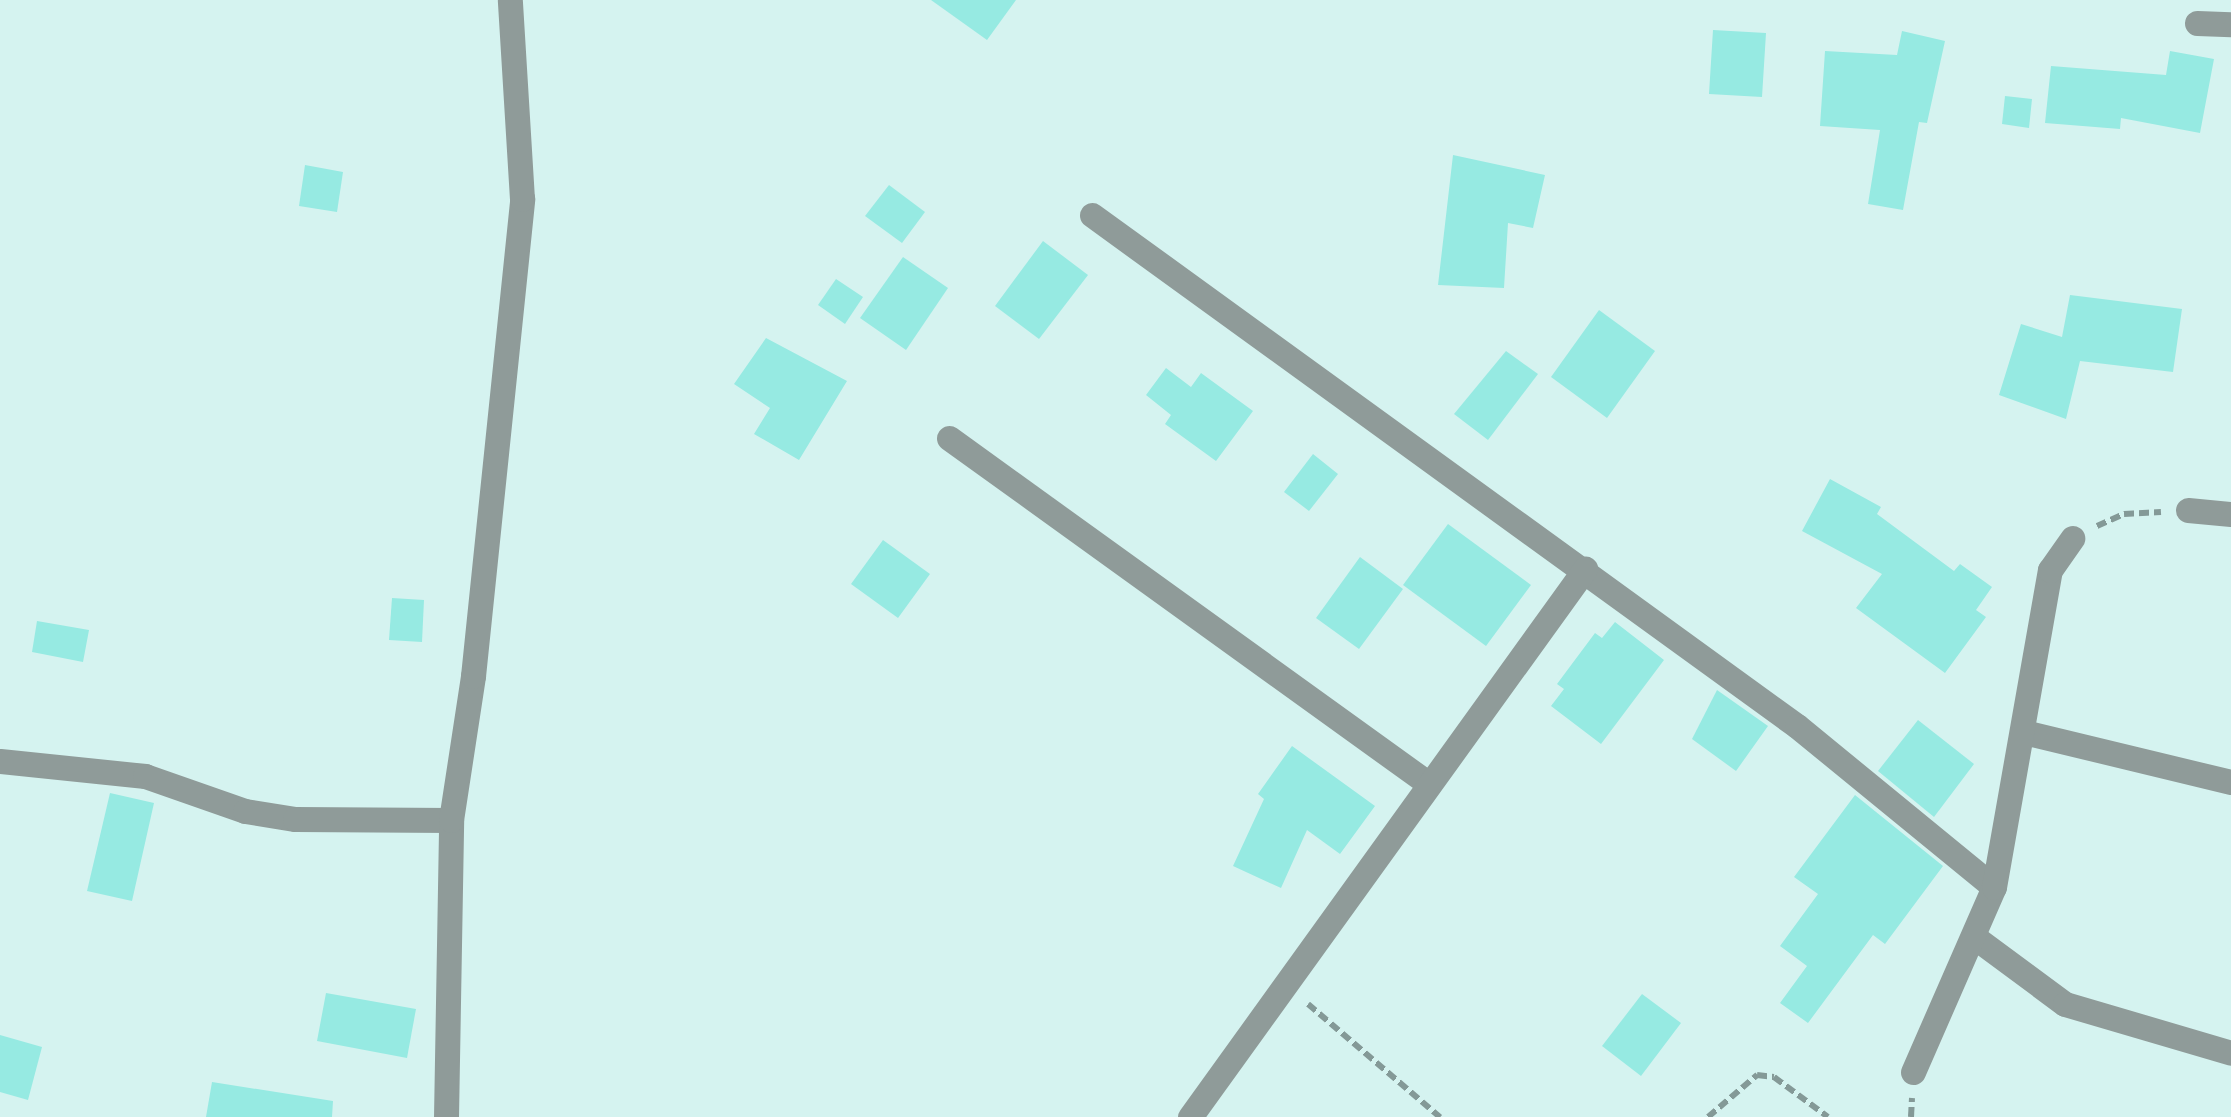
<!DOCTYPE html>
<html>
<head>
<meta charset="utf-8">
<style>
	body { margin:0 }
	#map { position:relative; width:2231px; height:1117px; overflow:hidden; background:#d5f3f0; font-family:"Fira Sans Condensed",sans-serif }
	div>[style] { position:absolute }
	.building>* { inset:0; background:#96eae2 }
	.path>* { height:6px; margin-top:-3px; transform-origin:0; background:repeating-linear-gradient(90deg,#849997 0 10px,transparent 0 15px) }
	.minor>* { height:25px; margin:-12.5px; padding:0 12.5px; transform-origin:12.5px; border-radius:12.5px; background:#8f9b99 }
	span { translate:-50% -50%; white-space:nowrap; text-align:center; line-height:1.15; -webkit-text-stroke:8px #d5f3f0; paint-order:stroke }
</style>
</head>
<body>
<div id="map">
	<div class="building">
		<div style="clip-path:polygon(931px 0,1016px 0,987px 40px)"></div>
		<div style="clip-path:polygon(1713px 30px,1766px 33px,1762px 97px,1709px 94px)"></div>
		<div style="clip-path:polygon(1902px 31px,1945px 41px,1927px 123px,1919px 122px,1903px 210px,1868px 204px,1880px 130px,1820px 126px,1825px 51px,1897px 55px)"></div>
		<div style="clip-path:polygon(2170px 51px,2214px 59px,2200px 133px,2121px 118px,2120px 129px,2045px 123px,2051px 66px,2166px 75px)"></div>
		<div style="clip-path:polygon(2005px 96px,2032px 99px,2029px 128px,2002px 124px)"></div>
		<div style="clip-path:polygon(1453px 155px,1545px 175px,1533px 228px,1508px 223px,1504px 288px,1438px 285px)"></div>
		<div style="clip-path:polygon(305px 165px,343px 172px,337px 212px,299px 206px)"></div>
		<div style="clip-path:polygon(889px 185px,925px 212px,902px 243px,865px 216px)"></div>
		<div style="clip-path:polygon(1043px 241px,1088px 275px,1039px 339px,995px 306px)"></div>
		<div style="clip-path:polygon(903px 257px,948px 288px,906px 350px,860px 318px)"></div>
		<div style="clip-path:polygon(836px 279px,863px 297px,845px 324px,818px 305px)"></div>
		<div style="clip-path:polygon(2070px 295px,2182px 309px,2173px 372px,2080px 361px,2066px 419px,1999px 395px,2021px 324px,2062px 337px)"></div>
		<div style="clip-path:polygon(1599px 310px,1655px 351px,1607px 418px,1551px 377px)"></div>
		<div style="clip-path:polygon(766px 338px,847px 381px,799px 460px,754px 434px,770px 408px,734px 384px)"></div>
		<div style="clip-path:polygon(1506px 351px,1538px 374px,1488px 440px,1454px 414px)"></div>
		<div style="clip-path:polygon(1166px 368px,1191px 387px,1201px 373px,1253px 411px,1216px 461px,1165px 424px,1171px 415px,1146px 395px)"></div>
		<div style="clip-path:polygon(1313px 454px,1338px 474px,1309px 511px,1284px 492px)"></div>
		<div style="clip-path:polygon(1830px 479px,1881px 507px,1877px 514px,1954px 571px,1960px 564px,1992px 587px,1976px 610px,1986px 617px,1945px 673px,1856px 608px,1882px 574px,1802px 531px)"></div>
		<div style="clip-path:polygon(1448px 524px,1531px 585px,1486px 646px,1403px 585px)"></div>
		<div style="clip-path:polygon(883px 540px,930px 574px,898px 618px,851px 584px)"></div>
		<div style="clip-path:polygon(1360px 557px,1403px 589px,1359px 649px,1316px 618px)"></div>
		<div style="clip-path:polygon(392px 598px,424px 600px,422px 642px,389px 640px)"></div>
		<div style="clip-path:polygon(37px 621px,89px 630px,83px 662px,32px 652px)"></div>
		<div style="clip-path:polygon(1615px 622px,1664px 660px,1601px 744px,1551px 706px,1564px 689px,1557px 684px,1595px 633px,1602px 638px)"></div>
		<div style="clip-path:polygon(1717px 690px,1768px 726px,1736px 771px,1692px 739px)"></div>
		<div style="clip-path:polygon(1918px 720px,1974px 764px,1934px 817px,1878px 771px)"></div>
		<div style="clip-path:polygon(1292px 746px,1375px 806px,1340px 854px,1307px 830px,1281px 888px,1233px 866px,1264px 799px,1258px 794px)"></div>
		<div style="clip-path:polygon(110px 793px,154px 803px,132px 901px,87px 891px)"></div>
		<div style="clip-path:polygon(1855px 795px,1943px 866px,1885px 944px,1873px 935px,1808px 1023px,1780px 1003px,1807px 966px,1780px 946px,1818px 894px,1794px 877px)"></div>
		<div style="clip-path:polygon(326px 993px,416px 1009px,407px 1058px,317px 1041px)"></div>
		<div style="clip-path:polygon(1642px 994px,1681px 1023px,1641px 1076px,1602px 1046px)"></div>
		<div style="clip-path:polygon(0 1035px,42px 1047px,28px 1100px,0 1092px)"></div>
		<div style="clip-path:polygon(212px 1082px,333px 1101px,332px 1117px,206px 1117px)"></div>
	</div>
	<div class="path">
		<div style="left:2097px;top:526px;width:30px;rotate:-24deg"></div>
		<div style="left:2124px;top:514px;width:37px;rotate:-3deg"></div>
		<div style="left:1308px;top:1004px;width:174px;rotate:40.6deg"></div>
		<div style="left:1708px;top:1117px;width:65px;rotate:-40.6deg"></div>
		<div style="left:1757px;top:1075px;width:17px;rotate:7deg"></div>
		<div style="left:1774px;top:1077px;width:67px;rotate:36.5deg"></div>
		<div style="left:1911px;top:1117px;width:19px;rotate:-87deg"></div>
	</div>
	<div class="minor">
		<div style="left:2197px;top:23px;width:34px;rotate:2deg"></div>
		<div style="left:1092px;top:215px;width:871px;rotate:35.94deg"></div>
		<div style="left:1797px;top:726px;width:254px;rotate:39.3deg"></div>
		<div style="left:949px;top:438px;width:592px;rotate:35.79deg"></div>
		<div style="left:2188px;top:510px;width:43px;rotate:5.3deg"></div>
		<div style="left:2024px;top:732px;width:213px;rotate:13.6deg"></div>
		<div style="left:0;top:761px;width:146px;rotate:5.9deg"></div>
		<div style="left:145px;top:776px;width:106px;rotate:19.3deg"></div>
		<div style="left:245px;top:811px;width:51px;rotate:9.1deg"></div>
		<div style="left:295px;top:819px;width:156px;rotate:0.4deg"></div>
		<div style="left:1977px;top:939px;width:109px;rotate:36.5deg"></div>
		<div style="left:2065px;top:1004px;width:173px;rotate:16.4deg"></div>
		<div style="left:1913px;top:1072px;width:202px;rotate:-66.4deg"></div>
		<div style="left:1994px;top:887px;width:322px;rotate:-80deg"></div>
		<div style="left:2050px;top:570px;width:39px;rotate:-55deg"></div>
		<div style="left:446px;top:1117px;width:297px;rotate:-89deg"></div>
		<div style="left:451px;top:820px;width:146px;rotate:-81.3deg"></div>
		<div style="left:473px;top:676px;width:480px;rotate:-84.1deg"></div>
		<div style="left:522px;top:199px;width:199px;rotate:-93.5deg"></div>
		<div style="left:1190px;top:1117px;width:676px;rotate:-54.22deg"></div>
	</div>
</div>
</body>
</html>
